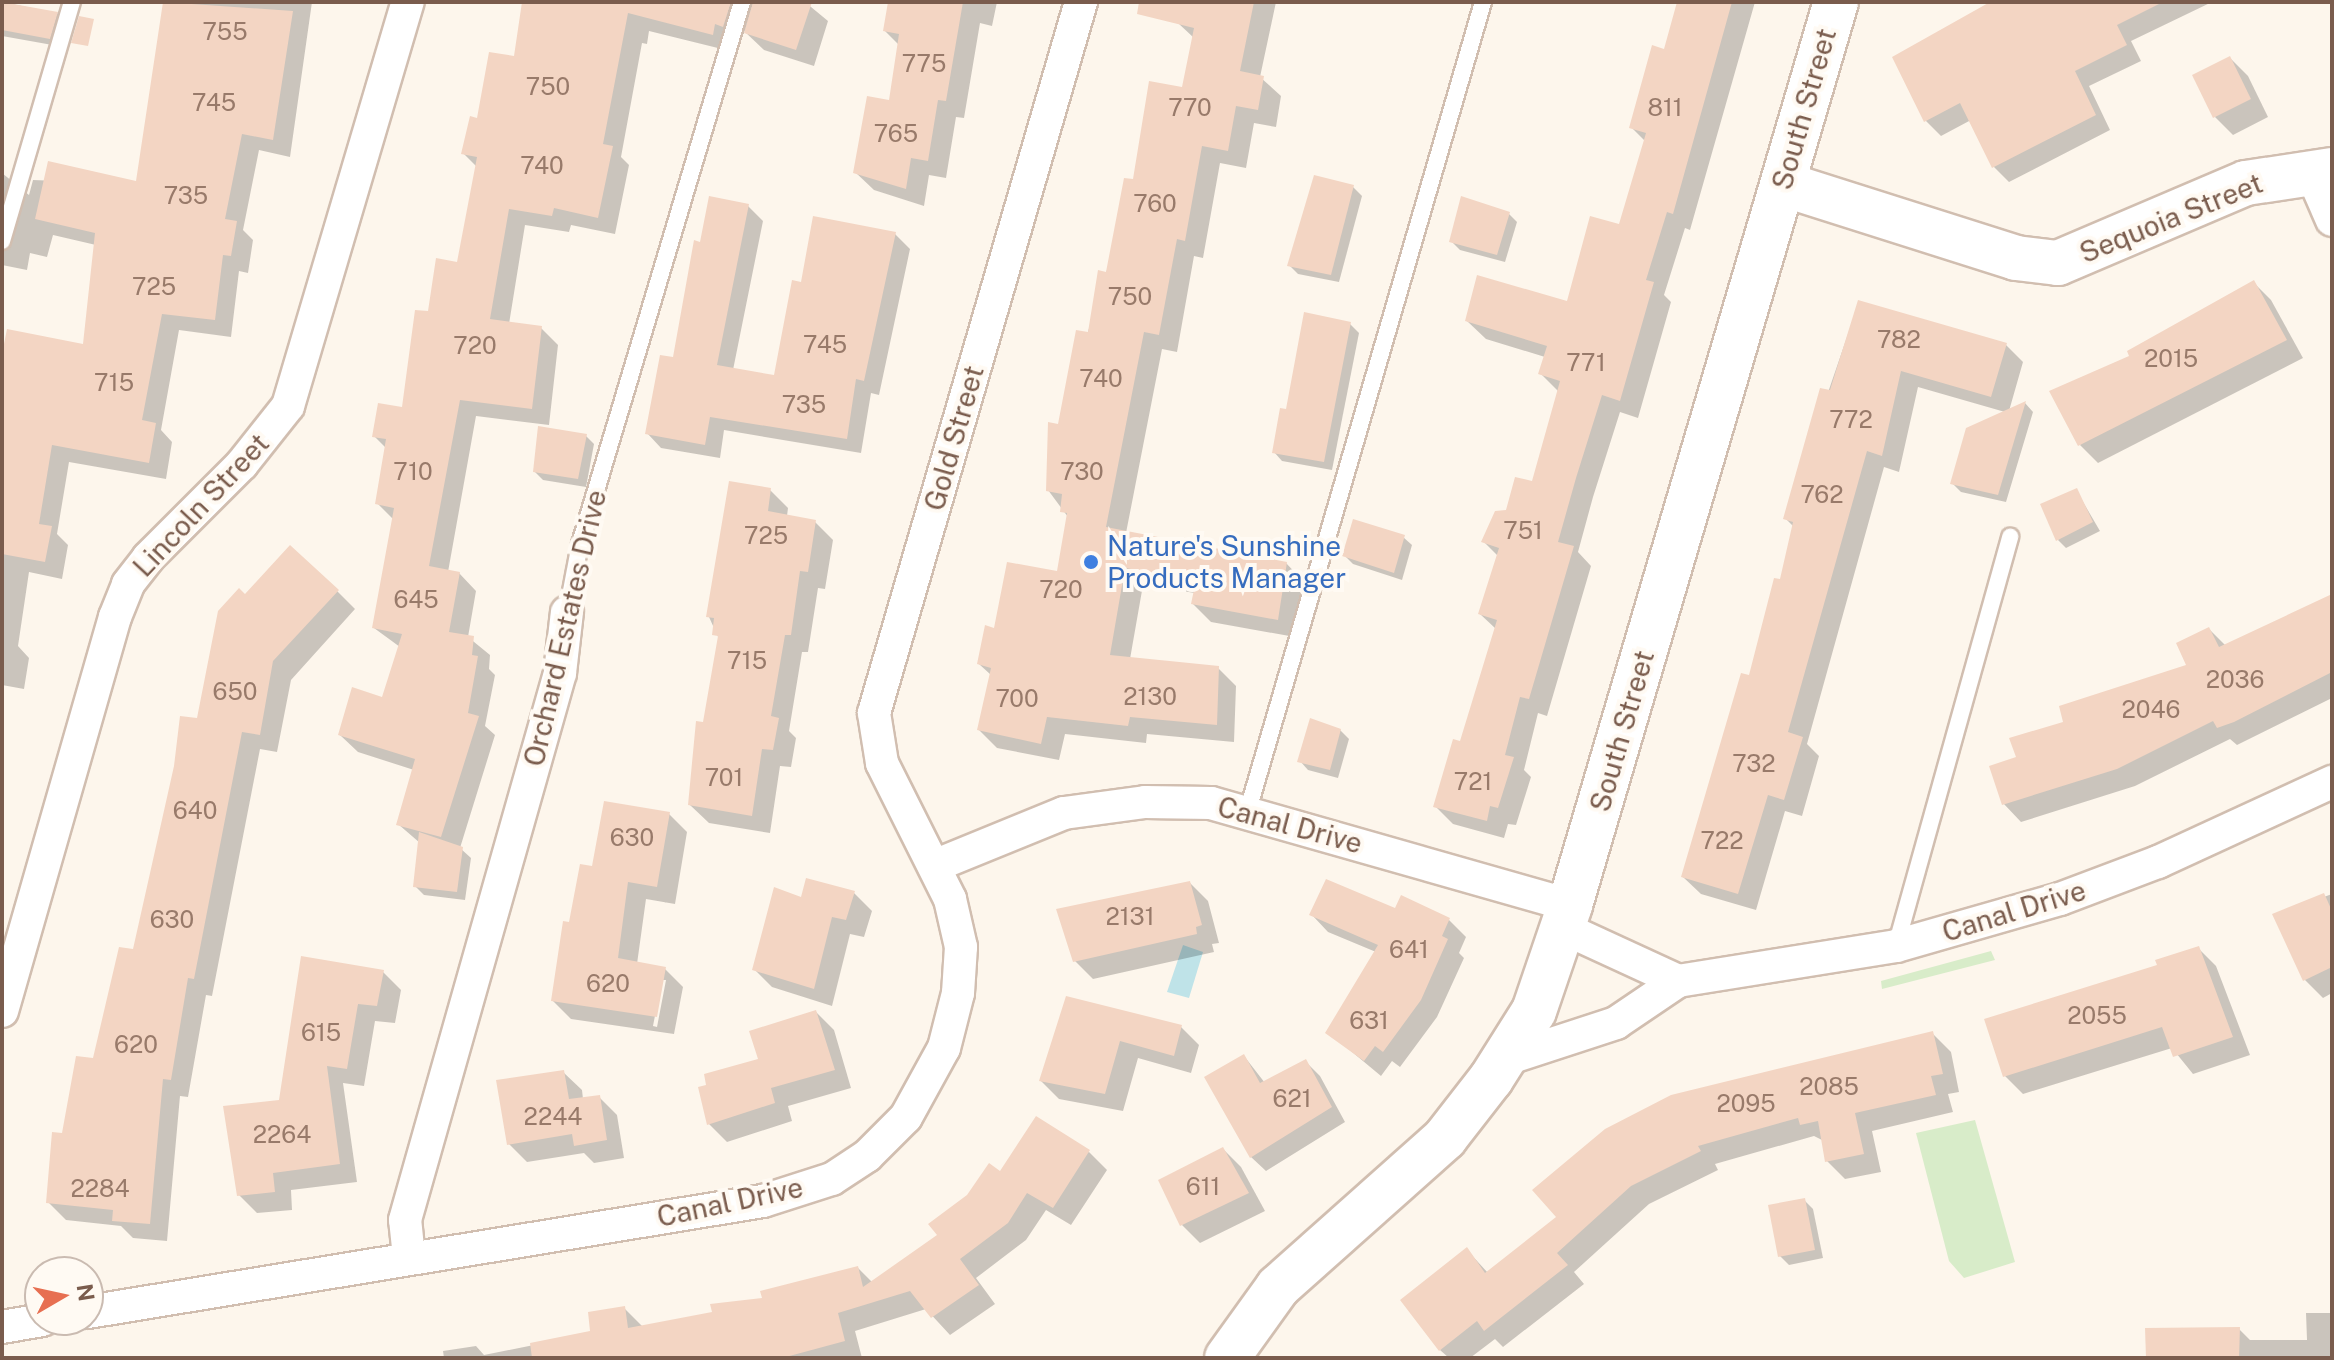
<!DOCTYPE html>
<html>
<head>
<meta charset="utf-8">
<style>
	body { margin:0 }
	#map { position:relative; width:2334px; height:1360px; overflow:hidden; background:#fdf6ec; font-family:"Public Sans",sans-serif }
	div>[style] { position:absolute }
	.green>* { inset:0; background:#d8ecc9 }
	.water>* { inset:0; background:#bfe3e8 }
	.shadow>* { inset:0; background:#0003 }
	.building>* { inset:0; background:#f3d5c3 }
	.roads { filter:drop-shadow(2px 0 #d1beb0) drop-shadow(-2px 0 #d1beb0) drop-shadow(0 2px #d1beb0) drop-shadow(0 -2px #d1beb0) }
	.lane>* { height:16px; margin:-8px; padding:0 8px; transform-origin:8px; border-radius:8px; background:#fff }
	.street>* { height:32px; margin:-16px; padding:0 16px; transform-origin:16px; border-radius:16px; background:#fff }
	.secondary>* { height:44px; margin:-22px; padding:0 22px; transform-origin:22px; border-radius:22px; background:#fff }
	.dots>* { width:22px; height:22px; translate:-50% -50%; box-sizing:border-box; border:4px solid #fffaf3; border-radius:50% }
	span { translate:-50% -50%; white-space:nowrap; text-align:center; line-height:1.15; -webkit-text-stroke:8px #fffaf3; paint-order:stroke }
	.number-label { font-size:24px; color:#987a6a }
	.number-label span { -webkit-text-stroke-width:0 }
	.street-label { font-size:28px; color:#7a5c4d }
	.shop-label { font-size:28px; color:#366cbe }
	.left { translate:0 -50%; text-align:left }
	.frame { position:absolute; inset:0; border:4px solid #7a5c4d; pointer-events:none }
	.north { position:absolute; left:24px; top:1256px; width:80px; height:80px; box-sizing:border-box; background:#fffaf3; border:2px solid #cabbb1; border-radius:50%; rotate:81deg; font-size:22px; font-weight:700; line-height:32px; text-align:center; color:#7a5c4d }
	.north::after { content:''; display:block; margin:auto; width:28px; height:36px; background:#e76f51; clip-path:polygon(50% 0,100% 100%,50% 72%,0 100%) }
</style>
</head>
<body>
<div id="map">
	<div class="green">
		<div style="clip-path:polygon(1991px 951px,1995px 960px,1882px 989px,1881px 981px)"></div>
		<div style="clip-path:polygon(1975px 1120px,2015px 1262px,1964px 1278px,1949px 1261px,1916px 1133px)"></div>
	</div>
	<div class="water">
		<div style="clip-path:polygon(1183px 945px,1203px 952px,1189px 998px,1167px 992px)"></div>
	</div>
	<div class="shadow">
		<div style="clip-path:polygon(2px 2px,57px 13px,65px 22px,58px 46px,2px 36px)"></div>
		<div style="clip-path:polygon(164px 2px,312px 2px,290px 157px,259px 150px,243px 230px,253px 240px,248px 273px,239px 271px,231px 337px,179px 330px,161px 430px,172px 442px,166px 479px,69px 462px,57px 534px,68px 545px,62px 579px,29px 572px,18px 646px,29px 658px,24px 689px,2px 685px,2px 370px,85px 346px,96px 245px,53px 235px,47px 257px,30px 253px,27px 270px,2px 265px,2px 173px,29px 195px,33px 180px,137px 184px)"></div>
		<div style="clip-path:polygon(524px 2px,805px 2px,828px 21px,814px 66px,764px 50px,744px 31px,740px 43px,732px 40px,730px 51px,649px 31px,647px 44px,642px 43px,621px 157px,629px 165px,615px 234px,571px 225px,569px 232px,525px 225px,509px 324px,541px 328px,558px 345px,549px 425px,476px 416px,448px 572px,459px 573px,476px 591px,468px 637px,490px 655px,489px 669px,495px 675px,485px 726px,495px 735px,460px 848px,471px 858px,465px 900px,424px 895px,415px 886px,420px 843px,398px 824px,414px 770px,358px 752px,340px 735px,384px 699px,400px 647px,374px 628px,394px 520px,377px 503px,386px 448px,374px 436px,404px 410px,430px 313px,459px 265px,477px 167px,463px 153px,516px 59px)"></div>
		<div style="clip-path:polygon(890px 2px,997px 2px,992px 26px,980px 23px,964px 118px,956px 117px,946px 178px,929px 175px,924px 206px,874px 190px,855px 172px,891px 103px,899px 45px,885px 31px)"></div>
		<div style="clip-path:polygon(1183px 2px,1276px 2px,1260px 77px,1281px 96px,1276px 127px,1254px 123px,1246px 168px,1220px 163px,1203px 258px,1194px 256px,1177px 352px,1162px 349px,1126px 533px,1286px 563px,1304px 582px,1295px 637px,1211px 622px,1193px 604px,1195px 593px,1143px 585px,1130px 659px,1218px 668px,1236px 686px,1234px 742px,1147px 734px,1146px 743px,1065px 734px,1059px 760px,997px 748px,979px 730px,991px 675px,979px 664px,996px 630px,1059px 573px,1068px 517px,1048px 490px,1059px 426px,1134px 182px,1183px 89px,1194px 38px,1178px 23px)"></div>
		<div style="clip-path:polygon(1679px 2px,1755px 2px,1690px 230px,1685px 228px,1664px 295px,1671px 302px,1638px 418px,1620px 412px,1593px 497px,1578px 552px,1591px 566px,1547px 716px,1538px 713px,1524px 770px,1531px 777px,1516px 825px,1508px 824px,1504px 838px,1453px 824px,1435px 806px,1462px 744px,1496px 629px,1480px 614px,1499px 557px,1484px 542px,1533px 484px,1559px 392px,1540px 373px,1545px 357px,1486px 339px,1467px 321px,1568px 304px,1621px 227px,1646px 142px,1631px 127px,1666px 51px)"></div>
		<div style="clip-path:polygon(1995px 2px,2212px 2px,2131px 41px,2141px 61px,2089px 86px,2110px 130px,2009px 182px,1994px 167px,1971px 120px,1941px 136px,1925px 120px)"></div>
		<div style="clip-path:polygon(2230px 58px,2248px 76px,2268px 117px,2233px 135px,2215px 117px)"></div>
		<div style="clip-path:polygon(1353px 187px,1362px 196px,1339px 282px,1298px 274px,1289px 265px)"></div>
		<div style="clip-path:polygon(748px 206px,763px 221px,733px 370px,776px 377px,803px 284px,895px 234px,910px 249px,879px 395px,871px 393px,861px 453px,724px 430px,720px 458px,661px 448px,647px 433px,674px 359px,702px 244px)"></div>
		<div style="clip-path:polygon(1508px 213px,1517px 222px,1505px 262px,1460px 250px,1451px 241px)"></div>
		<div style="clip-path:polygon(2253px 282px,2271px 300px,2303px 358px,2098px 463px,2080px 445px,2131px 357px)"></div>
		<div style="clip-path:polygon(1859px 302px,2006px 345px,2023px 362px,2009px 411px,2025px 403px,2033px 412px,2006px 502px,1961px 492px,1952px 483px,2005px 412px,1918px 387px,1899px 472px,1884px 467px,1807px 744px,1819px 756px,1802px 816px,1785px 811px,1756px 910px,1701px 894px,1683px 877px,1782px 582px,1794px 527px,1785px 518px)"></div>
		<div style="clip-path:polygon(1350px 324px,1359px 333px,1332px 470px,1282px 461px,1274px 452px,1288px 411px)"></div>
		<div style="clip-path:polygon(586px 436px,594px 444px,586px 487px,543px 480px,535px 472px)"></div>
		<div style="clip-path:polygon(770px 490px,788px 508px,787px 516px,815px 522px,833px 540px,825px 589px,818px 588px,808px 652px,802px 652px,789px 731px,796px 738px,791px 767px,780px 766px,770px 833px,709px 823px,690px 805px,719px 639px,709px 617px)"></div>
		<div style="clip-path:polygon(2076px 490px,2100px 531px,2066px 548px,2058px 540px)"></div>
		<div style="clip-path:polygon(1403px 537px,1412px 545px,1402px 580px,1353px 564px,1344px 555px)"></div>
		<div style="clip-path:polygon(337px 591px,355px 609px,291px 680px,277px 752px,260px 749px,212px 996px,206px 995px,188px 1097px,180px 1096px,167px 1241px,133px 1238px,121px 1226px,66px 1220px,48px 1202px,64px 1135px,135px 951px,198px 720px,245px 597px)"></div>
		<div style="clip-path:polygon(2332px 597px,2332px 698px,2237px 745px,2230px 739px,2135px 786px,2021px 822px,2003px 803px,2018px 758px,2065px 723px,2189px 666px,2209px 629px,2226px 646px)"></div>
		<div style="clip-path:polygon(1340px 730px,1349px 739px,1338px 778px,1308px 770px,1300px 761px)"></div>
		<div style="clip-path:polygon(evenodd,669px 814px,687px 832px,675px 904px,646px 899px,637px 964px,665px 969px,683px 987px,674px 1034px,571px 1019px,553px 1001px,594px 868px,669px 814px,662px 980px,666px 980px,657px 1027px,653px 1026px,662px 980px)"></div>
		<div style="clip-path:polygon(1190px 883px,1208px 901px,1219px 943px,1212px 944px,1214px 952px,1093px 979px,1075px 961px)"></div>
		<div style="clip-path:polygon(854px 893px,872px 911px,864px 937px,850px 934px,832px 1006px,772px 987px,754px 969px,803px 899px)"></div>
		<div style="clip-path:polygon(2332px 894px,2332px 993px,2323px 998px,2305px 980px,2274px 915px)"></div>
		<div style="clip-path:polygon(1396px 911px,1449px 920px,1466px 937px,1459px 953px,1464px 958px,1437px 1017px,1400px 1067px,1392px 1061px,1381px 1076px,1328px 1032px,1376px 952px,1328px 932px,1312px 915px)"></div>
		<div style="clip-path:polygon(2198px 948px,2216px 966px,2250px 1055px,2193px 1074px,2172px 1048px,2023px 1094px,2005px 1076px,2159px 966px)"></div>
		<div style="clip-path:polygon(383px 972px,401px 990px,395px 1023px,375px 1021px,364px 1086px,343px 1083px,357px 1182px,291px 1190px,292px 1210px,257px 1213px,239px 1195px,281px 1102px)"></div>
		<div style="clip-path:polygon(1068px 998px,1181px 1027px,1199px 1045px,1191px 1073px,1138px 1058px,1123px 1111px,1059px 1099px,1041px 1081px)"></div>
		<div style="clip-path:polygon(816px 1012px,834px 1030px,851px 1088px,788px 1106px,792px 1121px,727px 1142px,709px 1124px,760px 1060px)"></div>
		<div style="clip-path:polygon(1933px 1034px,1951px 1052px,1959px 1092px,1948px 1094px,1953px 1112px,1872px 1131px,1881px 1172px,1845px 1179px,1827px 1161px,1824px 1141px,1814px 1136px,1715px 1164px,1718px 1170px,1649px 1204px,1574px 1272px,1584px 1284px,1503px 1347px,1495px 1339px,1470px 1358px,1449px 1358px,1440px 1350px,1467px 1250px,1488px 1273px,1559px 1217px,1535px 1190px)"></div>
		<div style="clip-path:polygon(1244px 1056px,1265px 1083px,1305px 1061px,1320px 1076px,1345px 1122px,1266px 1171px,1251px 1157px)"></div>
		<div style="clip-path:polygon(563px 1072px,582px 1090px,583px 1099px,599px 1097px,617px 1115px,624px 1158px,594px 1163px,584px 1153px,527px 1162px,509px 1144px)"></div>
		<div style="clip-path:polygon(1223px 1149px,1241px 1167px,1265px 1211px,1200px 1243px,1182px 1225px)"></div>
		<div style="clip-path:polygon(1089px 1152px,1107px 1170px,1071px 1225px,1046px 1210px,1026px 1240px,976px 1278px,995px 1304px,950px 1335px,926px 1309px,855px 1331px,862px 1358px,444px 1358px,443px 1351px,476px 1346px,484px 1355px,593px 1333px,624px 1308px,643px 1327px,714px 1314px,858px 1268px,873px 1283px,940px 1236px,1001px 1174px)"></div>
		<div style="clip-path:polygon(1804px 1200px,1813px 1209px,1823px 1258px,1789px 1265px,1780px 1256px)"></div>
		<div style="clip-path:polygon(2306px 1313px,2332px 1313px,2332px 1358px,2148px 1358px,2239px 1329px,2250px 1340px,2307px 1340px)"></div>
	</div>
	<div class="building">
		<div style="clip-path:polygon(2px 2px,58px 12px,50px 39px,2px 30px)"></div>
		<div style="clip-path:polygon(163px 2px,293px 11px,273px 140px,242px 134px,225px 219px,237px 221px,231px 256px,223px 255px,215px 320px,162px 314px,142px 420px,156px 423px,149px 463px,52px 445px,39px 524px,52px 526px,45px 562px,2px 554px,2px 354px,7px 329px,83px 344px,95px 233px,35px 219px,48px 161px,136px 181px)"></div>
		<div style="clip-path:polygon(522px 2px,731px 2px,723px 27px,715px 24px,713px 35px,628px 13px,603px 144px,613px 146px,598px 218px,554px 208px,552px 216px,509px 209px,490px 319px,542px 326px,532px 409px,460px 400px,429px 566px,460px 572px,449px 632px,474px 636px,472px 655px,478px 656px,468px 713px,479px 716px,441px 837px,396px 825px,415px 759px,338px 735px,352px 687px,382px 697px,402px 634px,372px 628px,394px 508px,375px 504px,386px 439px,372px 437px,378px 403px,402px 407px,415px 310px,428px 311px,436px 258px,457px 262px,477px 157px,461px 154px,470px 116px,477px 118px,489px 52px,514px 56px)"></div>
		<div style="clip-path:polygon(753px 2px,812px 2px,796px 50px,744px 33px)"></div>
		<div style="clip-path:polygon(888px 2px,963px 2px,946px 101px,938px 100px,928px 161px,911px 158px,906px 189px,853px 173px,867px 96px,889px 100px,899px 34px,883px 31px)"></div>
		<div style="clip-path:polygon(1139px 2px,1254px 2px,1240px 71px,1264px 76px,1258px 110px,1236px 106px,1228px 151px,1202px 146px,1185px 241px,1177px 239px,1159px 335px,1144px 332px,1106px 527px,1287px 562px,1278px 620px,1191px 604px,1196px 580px,1125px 568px,1110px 655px,1219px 666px,1217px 725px,1130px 717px,1128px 726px,1047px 717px,1041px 744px,977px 730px,991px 668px,977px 664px,985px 625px,994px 628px,1007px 562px,1057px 571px,1067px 513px,1060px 512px,1062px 494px,1046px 491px,1048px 422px,1058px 424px,1076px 330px,1088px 332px,1098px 270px,1106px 272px,1124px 178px,1133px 179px,1149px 81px,1182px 87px,1194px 28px,1137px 14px)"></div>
		<div style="clip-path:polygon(1677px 2px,1732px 2px,1673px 214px,1667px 212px,1646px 280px,1654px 282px,1620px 401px,1602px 395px,1576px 478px,1558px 542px,1574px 546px,1529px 699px,1520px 697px,1505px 755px,1514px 757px,1498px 808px,1490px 806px,1487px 821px,1433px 807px,1453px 739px,1460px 741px,1497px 620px,1478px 614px,1499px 548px,1481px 542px,1495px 511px,1506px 510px,1515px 477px,1532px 481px,1560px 381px,1538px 374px,1547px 346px,1465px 321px,1477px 275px,1567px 301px,1590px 216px,1619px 224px,1646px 133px,1629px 128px,1652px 45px,1664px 49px)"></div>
		<div style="clip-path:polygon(1990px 2px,2163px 2px,2117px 25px,2127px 45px,2075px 71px,2096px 115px,1992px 168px,1960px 103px,1924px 122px,1892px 57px)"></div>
		<div style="clip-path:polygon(79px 16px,94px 19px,88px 46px,71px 43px)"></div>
		<div style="clip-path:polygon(2230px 56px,2251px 99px,2213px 118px,2192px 75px)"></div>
		<div style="clip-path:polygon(1314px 175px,1354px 185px,1331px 275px,1287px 266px)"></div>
		<div style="clip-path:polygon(709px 196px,749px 204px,717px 365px,774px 375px,792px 280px,801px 282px,813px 216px,896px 232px,864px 381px,856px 379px,847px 439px,710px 417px,705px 445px,645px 434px,660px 355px,673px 357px,694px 240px,700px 242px)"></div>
		<div style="clip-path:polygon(1461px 196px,1510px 212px,1497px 255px,1449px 242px)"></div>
		<div style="clip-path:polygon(2254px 280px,2287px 340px,2078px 446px,2049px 391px,2129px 356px,2127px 351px)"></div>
		<div style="clip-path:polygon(1858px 300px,2007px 343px,1991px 397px,1901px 371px,1882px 456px,1867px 451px,1788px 732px,1803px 737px,1784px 800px,1768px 795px,1738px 894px,1681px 877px,1741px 673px,1749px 675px,1774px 578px,1780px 579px,1793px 522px,1783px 519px,1820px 388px,1830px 390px)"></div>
		<div style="clip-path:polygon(1304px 312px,1351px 322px,1324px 462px,1272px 453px,1280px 408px,1286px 409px)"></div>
		<div style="clip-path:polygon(2026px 401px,1998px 495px,1950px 484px,1966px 428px)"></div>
		<div style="clip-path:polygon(538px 426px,587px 434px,578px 479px,533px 472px)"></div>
		<div style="clip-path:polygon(729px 481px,771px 488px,768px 511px,816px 520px,808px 572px,800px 571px,791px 635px,785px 635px,771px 716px,779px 718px,773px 750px,762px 749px,752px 816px,688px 805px,696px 721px,703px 722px,718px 636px,712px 635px,714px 618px,706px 617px)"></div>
		<div style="clip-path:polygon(2077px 488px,2093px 522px,2056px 541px,2040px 504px)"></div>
		<div style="clip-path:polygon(1353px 519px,1405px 535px,1394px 573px,1342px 556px)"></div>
		<div style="clip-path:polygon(290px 545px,339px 590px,273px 661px,260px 735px,242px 732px,194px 979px,188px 978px,171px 1080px,163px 1079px,150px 1224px,112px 1221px,113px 1210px,46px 1203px,52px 1132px,62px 1133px,76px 1056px,93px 1058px,119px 947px,133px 949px,174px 766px,180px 716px,197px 718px,218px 611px,239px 588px,245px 594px)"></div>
		<div style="clip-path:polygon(2332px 594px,2332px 672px,2234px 722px,2217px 728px,2213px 721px,2117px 769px,2002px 805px,1989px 766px,2016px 757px,2009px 738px,2063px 722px,2059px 706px,2186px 665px,2176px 643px,2209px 627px,2219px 647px)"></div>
		<div style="clip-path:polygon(1310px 718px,1341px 729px,1330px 770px,1297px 762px)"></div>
		<div style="clip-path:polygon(604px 801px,670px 812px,657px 887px,628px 882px,618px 958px,666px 967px,657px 1017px,551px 1001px,563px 921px,569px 922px,580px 864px,592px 866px)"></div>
		<div style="clip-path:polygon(419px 832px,463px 847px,457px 892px,413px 887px)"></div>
		<div style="clip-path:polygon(806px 878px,855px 891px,846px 920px,832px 917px,814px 989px,752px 970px,774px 887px,801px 897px)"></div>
		<div style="clip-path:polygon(1326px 879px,1395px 908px,1401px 895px,1450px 918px,1442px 936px,1448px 939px,1421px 1000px,1383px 1052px,1375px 1046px,1364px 1061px,1325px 1033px,1378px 945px,1309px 915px)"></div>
		<div style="clip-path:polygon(1190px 881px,1202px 925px,1196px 927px,1197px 934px,1073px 962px,1056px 909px)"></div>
		<div style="clip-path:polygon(2324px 893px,2332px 911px,2332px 967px,2303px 981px,2272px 914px)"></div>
		<div style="clip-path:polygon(2199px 946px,2233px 1037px,2173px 1057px,2162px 1027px,2003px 1077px,1984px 1019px,2157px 965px,2155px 960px)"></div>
		<div style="clip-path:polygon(301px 956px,384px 970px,377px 1006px,358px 1004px,347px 1069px,327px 1066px,340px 1164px,273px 1173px,275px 1192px,237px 1196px,223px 1106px,279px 1100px)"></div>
		<div style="clip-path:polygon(1066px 996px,1182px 1025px,1174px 1056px,1120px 1041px,1105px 1094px,1039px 1081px)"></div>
		<div style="clip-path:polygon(816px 1010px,835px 1070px,771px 1088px,775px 1103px,707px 1125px,698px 1087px,706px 1085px,704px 1074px,758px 1059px,749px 1031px)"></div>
		<div style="clip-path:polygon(1933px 1031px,1943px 1074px,1931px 1076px,1936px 1095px,1855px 1113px,1864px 1154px,1825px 1162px,1818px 1121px,1800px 1125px,1798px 1118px,1698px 1146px,1701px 1151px,1631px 1186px,1557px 1253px,1568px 1265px,1484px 1331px,1477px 1321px,1439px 1351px,1400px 1300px,1467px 1247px,1485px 1273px,1556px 1217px,1532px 1190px,1605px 1129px,1671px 1095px)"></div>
		<div style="clip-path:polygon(1244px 1054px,1260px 1083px,1306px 1059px,1332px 1107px,1250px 1158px,1204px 1077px)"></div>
		<div style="clip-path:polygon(564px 1070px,569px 1099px,600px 1095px,607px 1140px,574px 1146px,572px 1134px,507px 1145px,496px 1080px)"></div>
		<div style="clip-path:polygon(1036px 1116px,1090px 1150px,1053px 1208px,1027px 1193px,1008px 1223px,960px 1259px,979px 1285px,931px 1318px,910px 1291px,838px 1313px,845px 1341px,782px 1358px,532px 1358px,530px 1343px,590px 1331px,588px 1312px,625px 1306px,628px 1328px,712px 1312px,710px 1304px,762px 1298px,760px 1291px,858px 1266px,863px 1287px,937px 1235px,928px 1224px,967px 1195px,989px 1163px,1000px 1171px)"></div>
		<div style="clip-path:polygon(1223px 1147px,1249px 1193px,1180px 1226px,1158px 1180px)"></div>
		<div style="clip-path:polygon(1805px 1198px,1815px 1250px,1778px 1257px,1768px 1205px)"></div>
		<div style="clip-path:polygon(2240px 1327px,2239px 1358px,2146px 1358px,2145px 1328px)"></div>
	</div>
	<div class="roads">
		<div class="lane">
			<div style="left:2px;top:241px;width:249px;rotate:-73.7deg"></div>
			<div style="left:567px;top:612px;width:69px;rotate:-79.2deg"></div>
			<div style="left:580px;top:544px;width:566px;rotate:-73.36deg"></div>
			<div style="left:1248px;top:810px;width:841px;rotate:-73.78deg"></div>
			<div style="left:1896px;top:946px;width:425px;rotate:-74.4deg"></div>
		</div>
		<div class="street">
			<div style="left:2312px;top:174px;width:50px;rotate:66.5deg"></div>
			<div style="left:934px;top:866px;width:140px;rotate:-22.2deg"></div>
			<div style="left:1064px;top:813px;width:82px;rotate:-7.7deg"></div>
			<div style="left:1145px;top:802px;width:66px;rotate:0.9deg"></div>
			<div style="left:1211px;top:803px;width:373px;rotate:15.9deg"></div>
			<div style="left:1563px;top:928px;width:127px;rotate:24.7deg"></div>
			<div style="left:2px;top:1011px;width:410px;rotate:-74deg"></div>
			<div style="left:115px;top:617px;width:35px;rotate:-68deg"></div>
			<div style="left:128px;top:584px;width:33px;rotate:-52deg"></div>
			<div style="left:148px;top:558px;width:133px;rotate:-45deg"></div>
			<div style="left:242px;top:464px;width:74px;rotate:-51.6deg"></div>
			<div style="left:288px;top:406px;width:421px;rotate:-73.5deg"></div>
			<div style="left:1506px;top:1059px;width:116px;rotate:-18.1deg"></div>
			<div style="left:1616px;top:1023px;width:75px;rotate:-34.1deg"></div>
			<div style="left:1678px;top:981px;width:221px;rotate:-9.1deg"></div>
			<div style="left:1896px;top:946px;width:171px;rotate:-16deg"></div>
			<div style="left:2060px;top:899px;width:105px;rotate:-20.7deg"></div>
			<div style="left:2158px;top:862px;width:192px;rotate:-24.7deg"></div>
			<div style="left:409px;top:1257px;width:37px;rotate:-96deg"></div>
			<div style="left:405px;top:1220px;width:569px;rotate:-74.18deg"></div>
			<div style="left:560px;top:673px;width:61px;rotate:-83.5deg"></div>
			<div style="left:88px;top:1312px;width:684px;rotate:-9.34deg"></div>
			<div style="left:763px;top:1201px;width:72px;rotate:-17.7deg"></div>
			<div style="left:832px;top:1179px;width:42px;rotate:-33.3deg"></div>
			<div style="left:867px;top:1156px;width:55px;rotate:-45deg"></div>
			<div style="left:906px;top:1117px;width:79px;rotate:-61.2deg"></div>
			<div style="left:944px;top:1048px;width:57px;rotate:-75.7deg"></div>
			<div style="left:958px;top:993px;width:46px;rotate:-86.3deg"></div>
			<div style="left:961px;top:947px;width:49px;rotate:-102.9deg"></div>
			<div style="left:950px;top:899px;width:152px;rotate:-116.6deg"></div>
			<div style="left:882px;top:763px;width:51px;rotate:-99.1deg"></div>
			<div style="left:874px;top:713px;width:741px;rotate:-73.77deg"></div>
			<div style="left:2px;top:1327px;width:41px;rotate:-9.9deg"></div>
		</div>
		<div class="secondary">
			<div style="left:1783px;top:184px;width:244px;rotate:17.6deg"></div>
			<div style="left:2016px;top:258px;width:42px;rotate:6.8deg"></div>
			<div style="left:2058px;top:263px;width:204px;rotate:-23.1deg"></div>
			<div style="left:2246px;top:183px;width:87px;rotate:-8.6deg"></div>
			<div style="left:1227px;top:1358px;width:87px;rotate:-54.3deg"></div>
			<div style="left:1278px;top:1287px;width:224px;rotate:-41.7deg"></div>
			<div style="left:1445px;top:1138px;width:75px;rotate:-52.1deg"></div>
			<div style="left:1491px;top:1079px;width:80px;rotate:-57.7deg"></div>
			<div style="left:1534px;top:1011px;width:112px;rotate:-71.2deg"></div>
			<div style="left:1570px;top:905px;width:941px;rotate:-73.59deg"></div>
		</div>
	</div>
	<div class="dots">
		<div style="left:1091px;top:562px;background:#3f7fe0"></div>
	</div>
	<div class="number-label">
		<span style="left:225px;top:32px">755</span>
		<span style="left:924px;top:64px">775</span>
		<span style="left:548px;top:87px">750</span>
		<span style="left:214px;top:103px">745</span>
		<span style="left:1190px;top:108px">770</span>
		<span style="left:1665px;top:108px">811</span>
		<span style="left:896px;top:134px">765</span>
		<span style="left:542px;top:166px">740</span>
		<span style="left:186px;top:196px">735</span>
		<span style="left:1155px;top:204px">760</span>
		<span style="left:154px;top:287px">725</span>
		<span style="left:1130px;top:297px">750</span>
		<span style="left:1899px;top:340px">782</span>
		<span style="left:825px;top:345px">745</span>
		<span style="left:475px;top:346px">720</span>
		<span style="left:2171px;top:359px">2015</span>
		<span style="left:1586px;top:363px">771</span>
		<span style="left:1101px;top:379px">740</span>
		<span style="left:114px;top:383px">715</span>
		<span style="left:804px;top:405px">735</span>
		<span style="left:1851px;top:420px">772</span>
		<span style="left:413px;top:472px">710</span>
		<span style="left:1082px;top:472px">730</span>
		<span style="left:1822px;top:495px">762</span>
		<span style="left:1523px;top:531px">751</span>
		<span style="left:766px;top:536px">725</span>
		<span style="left:1061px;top:590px">720</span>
		<span style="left:416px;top:600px">645</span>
		<span style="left:747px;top:661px">715</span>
		<span style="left:2235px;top:680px">2036</span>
		<span style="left:235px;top:692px">650</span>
		<span style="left:1150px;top:697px">2130</span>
		<span style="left:1017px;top:699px">700</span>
		<span style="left:2151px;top:710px">2046</span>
		<span style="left:1754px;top:764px">732</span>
		<span style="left:724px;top:778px">701</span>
		<span style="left:1473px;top:782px">721</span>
		<span style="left:195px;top:811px">640</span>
		<span style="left:632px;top:838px">630</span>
		<span style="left:1722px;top:841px">722</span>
		<span style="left:1130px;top:917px">2131</span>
		<span style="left:172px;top:920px">630</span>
		<span style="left:1409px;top:950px">641</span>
		<span style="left:608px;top:984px">620</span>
		<span style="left:2097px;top:1016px">2055</span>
		<span style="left:1369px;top:1021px">631</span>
		<span style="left:321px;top:1033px">615</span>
		<span style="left:136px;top:1045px">620</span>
		<span style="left:1829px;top:1087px">2085</span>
		<span style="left:1292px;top:1099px">621</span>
		<span style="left:1746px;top:1104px">2095</span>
		<span style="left:553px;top:1117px">2244</span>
		<span style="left:282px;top:1135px">2264</span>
		<span style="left:1203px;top:1187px">611</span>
		<span style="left:100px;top:1189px">2284</span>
	</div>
	<div class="street-label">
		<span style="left:1804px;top:109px;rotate:-74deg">South Street</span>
		<span style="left:2171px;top:218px;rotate:-22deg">Sequoia Street</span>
		<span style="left:954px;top:438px;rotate:-74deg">Gold Street</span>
		<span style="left:201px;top:505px;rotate:-47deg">Lincoln Street</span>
		<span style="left:565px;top:628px;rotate:-77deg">Orchard Estates Drive</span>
		<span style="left:1622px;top:731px;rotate:-74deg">South Street</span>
		<span style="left:1290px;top:825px;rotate:15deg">Canal Drive</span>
		<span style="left:2014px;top:911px;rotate:-17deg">Canal Drive</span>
		<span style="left:730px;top:1202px;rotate:-12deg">Canal Drive</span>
	</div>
	<div class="shop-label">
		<span class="left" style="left:1107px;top:562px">Nature's Sunshine<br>Products Manager</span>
	</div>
	<div class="frame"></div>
	<div class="north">N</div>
</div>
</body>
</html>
